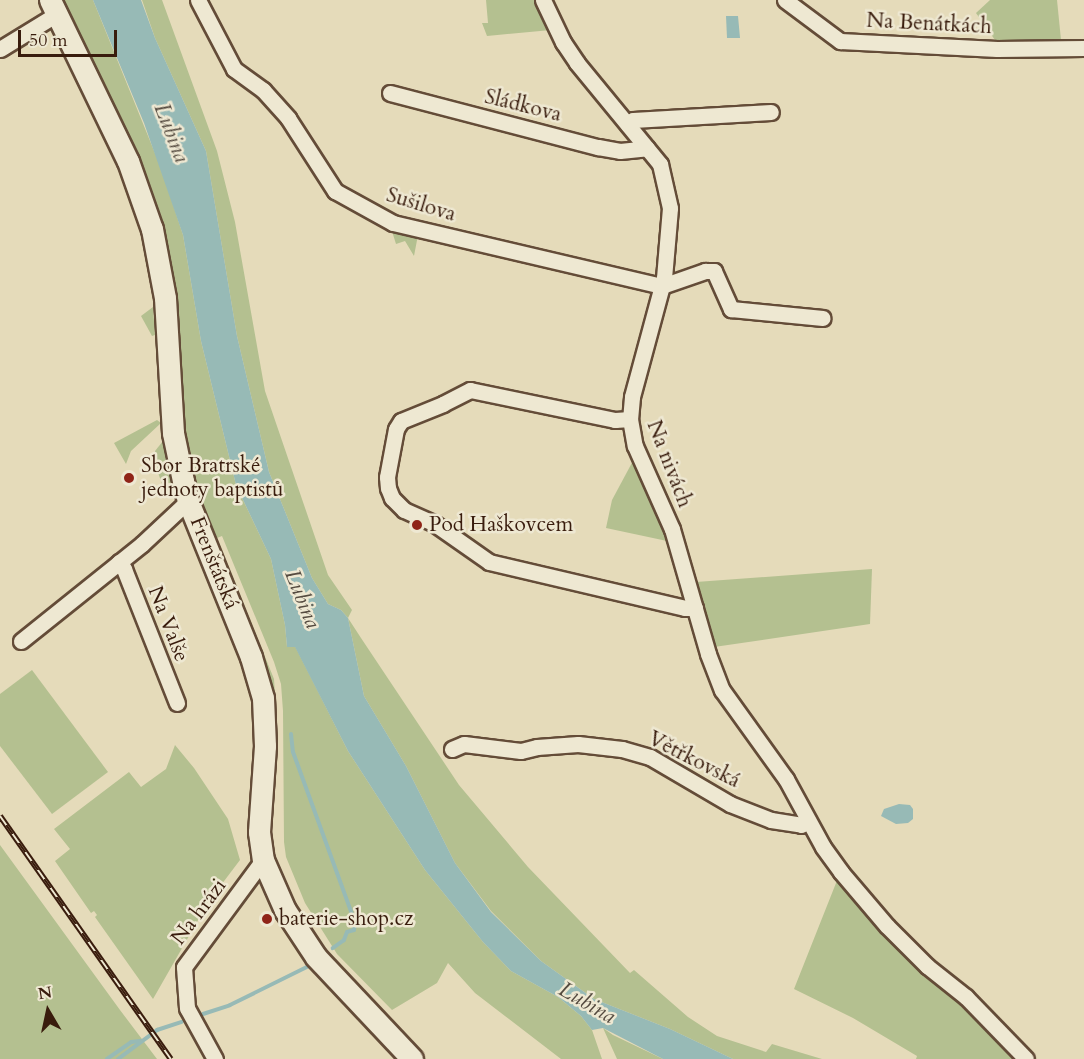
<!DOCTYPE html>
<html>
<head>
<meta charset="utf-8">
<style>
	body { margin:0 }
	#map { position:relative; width:1084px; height:1059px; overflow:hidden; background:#e5dbba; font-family:Cardo,serif }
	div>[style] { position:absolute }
	.green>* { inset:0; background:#b4c090 }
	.water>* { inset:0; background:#97bab6 }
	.stream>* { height:4px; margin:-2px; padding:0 2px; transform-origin:2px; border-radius:2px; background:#97bab6 }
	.roads { filter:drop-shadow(2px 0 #644c38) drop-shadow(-2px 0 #644c38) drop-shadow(0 2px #644c38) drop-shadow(0 -2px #644c38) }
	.street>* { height:15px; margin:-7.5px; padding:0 7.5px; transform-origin:7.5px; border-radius:7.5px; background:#eee8d2 }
	.secondary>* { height:21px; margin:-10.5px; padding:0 10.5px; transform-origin:10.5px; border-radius:10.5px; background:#eee8d2 }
	.rail>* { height:6px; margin-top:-3px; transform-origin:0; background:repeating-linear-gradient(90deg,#eee8d2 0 11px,#391c0d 0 22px); box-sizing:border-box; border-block:2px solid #391c0d }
	.dots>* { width:16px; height:16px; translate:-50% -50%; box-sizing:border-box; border:3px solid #eee8d2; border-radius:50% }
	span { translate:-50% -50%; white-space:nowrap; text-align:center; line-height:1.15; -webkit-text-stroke:5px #eee8d2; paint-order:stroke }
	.street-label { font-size:21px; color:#391c0d }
	.poi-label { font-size:21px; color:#391c0d }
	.left { translate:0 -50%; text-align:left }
	.water-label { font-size:22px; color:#554b40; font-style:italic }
	.north { position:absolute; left:18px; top:981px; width:60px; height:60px; -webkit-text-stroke:4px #eee8d2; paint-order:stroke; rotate:351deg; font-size:16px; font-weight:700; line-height:24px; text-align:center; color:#391c0d }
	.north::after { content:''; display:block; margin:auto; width:21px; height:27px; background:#391c0d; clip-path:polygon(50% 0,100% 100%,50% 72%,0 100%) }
	.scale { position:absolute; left:18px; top:30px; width:99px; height:27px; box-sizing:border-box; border:3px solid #391c0d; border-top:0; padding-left:8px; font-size:18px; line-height:21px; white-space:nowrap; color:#391c0d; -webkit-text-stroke:4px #eee8d2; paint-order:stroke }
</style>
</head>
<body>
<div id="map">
	<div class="green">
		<div style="clip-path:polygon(58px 0,93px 0,161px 168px,183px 235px,201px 341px,236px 485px,271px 559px,285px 625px,287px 647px,295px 646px,348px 751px,425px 870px,483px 942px,511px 971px,558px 997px,581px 1016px,592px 1030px,602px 1059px,561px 1059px,475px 993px,448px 963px,437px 983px,392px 1010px,337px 954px,305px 903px,286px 857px,284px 842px,283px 711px,281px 684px,274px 662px,222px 536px,217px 538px,274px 679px,278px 743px,274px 742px,199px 505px,182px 441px,173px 298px)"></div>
		<div style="clip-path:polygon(142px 0,162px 0,217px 151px,235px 222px,265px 391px,328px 575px,352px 610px,348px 618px,361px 638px,459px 785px,528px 867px,630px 973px,634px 970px,688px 1017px,717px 1036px,766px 1052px,772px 1044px,822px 1059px,733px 1059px,670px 1029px,594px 999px,541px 961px,491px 911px,455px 863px,406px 766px,364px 696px,348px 618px,341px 610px,328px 604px,312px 578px,269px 472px,237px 336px,206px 151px,155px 38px)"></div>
		<div style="clip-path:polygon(486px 0,538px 0,551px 30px,487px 36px,482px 23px,488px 23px)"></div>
		<div style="clip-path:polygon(990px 0,1057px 0,1061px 40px,995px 40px,976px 13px)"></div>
		<div style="clip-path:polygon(391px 228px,418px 235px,414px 256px,405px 241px,396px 244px)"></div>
		<div style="clip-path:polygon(153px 307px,155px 335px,152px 336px,141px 316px)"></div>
		<div style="clip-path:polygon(157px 420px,161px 423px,131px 451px,126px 464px,114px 443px)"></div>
		<div style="clip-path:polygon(163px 441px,168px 442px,175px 482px,162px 484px,154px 461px,155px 451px)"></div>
		<div style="clip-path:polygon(634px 459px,666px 534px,667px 541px,606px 528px,612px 500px)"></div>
		<div style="clip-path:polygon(872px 569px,870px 624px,714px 647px,696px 582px)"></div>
		<div style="clip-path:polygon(32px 670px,108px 772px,52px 814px,0 746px,0 694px)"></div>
		<div style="clip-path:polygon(175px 745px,194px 768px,228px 819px,240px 860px,209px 901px,153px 999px,95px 917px,97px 915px,94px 911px,91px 913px,55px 861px,70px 849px,54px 829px,129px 772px,141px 787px,166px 769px)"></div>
		<div style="clip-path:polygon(0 845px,120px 1010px,157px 1059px,0 1059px)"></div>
		<div style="clip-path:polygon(838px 878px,938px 983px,1015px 1059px,916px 1059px,917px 1056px,853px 1018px,794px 989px)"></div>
		<div style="clip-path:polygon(603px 1028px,613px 1035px,663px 1059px,617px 1059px)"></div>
	</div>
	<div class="water">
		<div style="clip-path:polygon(93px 0,141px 0,155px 38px,206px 151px,237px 336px,269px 472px,312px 578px,328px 604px,341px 610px,348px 618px,364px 696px,406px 766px,455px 863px,491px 912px,541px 961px,594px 999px,670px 1029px,733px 1059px,663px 1059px,603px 1028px,592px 1030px,581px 1016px,558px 997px,511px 971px,483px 942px,425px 870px,348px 751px,295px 647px,287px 647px,285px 625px,271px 559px,236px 485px,201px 341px,183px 235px,144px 123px)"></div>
		<div style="clip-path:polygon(726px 16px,738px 16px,740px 38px,727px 38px)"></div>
		<div style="clip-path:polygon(899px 804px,910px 805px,913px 809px,913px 819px,908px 823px,896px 824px,881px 816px,884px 809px)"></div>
	</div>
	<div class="stream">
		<div style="left:291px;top:734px;width:18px;rotate:84deg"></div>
		<div style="left:293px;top:752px;width:181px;rotate:70deg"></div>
		<div style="left:355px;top:922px;width:8px;rotate:97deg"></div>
		<div style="left:354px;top:930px;width:7px;rotate:164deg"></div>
		<div style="left:347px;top:932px;width:9px;rotate:111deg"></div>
		<div style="left:344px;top:940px;width:14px;rotate:144deg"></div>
		<div style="left:203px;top:1014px;width:28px;rotate:-18deg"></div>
		<div style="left:230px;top:1005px;width:93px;rotate:-26.3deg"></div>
		<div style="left:107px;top:1059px;width:29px;rotate:-35deg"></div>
		<div style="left:131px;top:1042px;width:9px;rotate:-6deg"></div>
		<div style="left:118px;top:1059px;width:49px;rotate:-36.6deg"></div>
		<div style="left:157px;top:1030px;width:26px;rotate:-18deg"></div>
	</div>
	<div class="roads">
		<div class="street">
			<div style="left:198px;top:0;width:78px;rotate:62.4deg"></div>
			<div style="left:234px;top:69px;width:36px;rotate:36deg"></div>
			<div style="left:263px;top:90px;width:38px;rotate:48deg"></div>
			<div style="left:288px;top:118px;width:87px;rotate:57.2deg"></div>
			<div style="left:335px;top:191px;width:66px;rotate:28.9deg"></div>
			<div style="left:393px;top:223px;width:276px;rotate:13.2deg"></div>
			<div style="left:662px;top:286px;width:46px;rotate:-19.2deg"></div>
			<div style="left:705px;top:271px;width:9px"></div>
			<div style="left:714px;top:271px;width:42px;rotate:65.9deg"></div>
			<div style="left:731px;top:309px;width:92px;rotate:5.6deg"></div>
			<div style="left:543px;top:0;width:47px;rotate:64.5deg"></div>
			<div style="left:563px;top:42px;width:25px;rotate:56deg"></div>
			<div style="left:577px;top:63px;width:131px;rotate:50.6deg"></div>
			<div style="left:660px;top:164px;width:45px;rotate:77.2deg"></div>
			<div style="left:670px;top:208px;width:70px;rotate:94.9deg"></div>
			<div style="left:664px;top:278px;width:123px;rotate:105.1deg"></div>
			<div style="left:632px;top:397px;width:22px;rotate:95deg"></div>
			<div style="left:630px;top:419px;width:27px;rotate:80deg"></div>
			<div style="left:635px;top:446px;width:91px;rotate:66deg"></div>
			<div style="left:672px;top:529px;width:130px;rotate:73.9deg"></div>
			<div style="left:708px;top:654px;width:39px;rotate:69deg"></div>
			<div style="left:722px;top:690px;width:110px;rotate:54.3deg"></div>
			<div style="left:786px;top:779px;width:77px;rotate:61.4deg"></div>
			<div style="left:823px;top:847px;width:31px;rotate:54deg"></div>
			<div style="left:841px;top:872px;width:71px;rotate:49.6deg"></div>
			<div style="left:887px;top:926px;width:57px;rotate:45deg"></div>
			<div style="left:927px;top:966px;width:50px;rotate:38.5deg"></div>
			<div style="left:966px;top:997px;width:86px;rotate:45.9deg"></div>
			<div style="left:785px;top:0;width:69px;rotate:36.7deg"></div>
			<div style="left:840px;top:41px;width:157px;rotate:2.9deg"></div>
			<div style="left:997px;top:49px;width:87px;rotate:-0.7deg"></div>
			<div style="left:0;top:49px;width:67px;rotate:-31.6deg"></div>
			<div style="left:390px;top:93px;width:215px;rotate:14.6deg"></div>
			<div style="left:598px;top:147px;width:22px;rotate:10deg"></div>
			<div style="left:620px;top:151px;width:27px;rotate:-6deg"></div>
			<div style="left:628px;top:125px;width:7px;rotate:-45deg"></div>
			<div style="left:633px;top:120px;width:138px;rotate:-3.3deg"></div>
			<div style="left:630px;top:419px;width:15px;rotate:176deg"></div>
			<div style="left:615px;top:420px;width:148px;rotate:-168.3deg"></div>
			<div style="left:470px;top:390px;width:30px;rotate:153deg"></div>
			<div style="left:443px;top:404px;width:45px;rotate:158deg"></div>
			<div style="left:401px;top:421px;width:9px;rotate:122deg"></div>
			<div style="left:396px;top:429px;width:49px;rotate:100.6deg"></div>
			<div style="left:387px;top:477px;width:11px;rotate:85deg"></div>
			<div style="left:388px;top:488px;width:11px;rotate:68deg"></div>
			<div style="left:392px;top:498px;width:17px;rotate:45deg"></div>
			<div style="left:404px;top:510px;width:34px;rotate:24deg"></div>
			<div style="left:435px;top:524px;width:66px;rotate:35.1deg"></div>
			<div style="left:489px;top:562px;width:201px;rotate:13.2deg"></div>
			<div style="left:685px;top:608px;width:10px"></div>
			<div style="left:119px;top:562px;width:9px;rotate:54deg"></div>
			<div style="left:124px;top:569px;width:144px;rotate:68.4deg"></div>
			<div style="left:21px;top:641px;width:155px;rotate:-38.7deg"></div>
			<div style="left:142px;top:544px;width:63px;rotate:-43.1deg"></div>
			<div style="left:452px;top:749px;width:13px;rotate:-23deg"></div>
			<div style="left:464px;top:744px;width:57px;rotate:7deg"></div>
			<div style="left:521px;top:751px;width:16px;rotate:-14deg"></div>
			<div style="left:537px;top:747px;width:41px;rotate:-4.2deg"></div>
			<div style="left:578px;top:744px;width:44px;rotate:6.5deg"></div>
			<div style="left:622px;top:749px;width:29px;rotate:16deg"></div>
			<div style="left:650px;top:757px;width:93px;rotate:30.4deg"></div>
			<div style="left:730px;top:804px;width:44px;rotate:21.3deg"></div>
			<div style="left:771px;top:820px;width:30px;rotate:9deg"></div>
			<div style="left:801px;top:825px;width:8px;rotate:-30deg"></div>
			<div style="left:215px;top:1059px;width:58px;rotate:-118.8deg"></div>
			<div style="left:187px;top:1008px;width:41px;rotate:-94.2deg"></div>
			<div style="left:184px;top:967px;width:133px;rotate:-53.6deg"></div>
		</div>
		<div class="secondary">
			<div style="left:50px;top:0;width:179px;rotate:64.2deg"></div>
			<div style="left:128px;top:161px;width:72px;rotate:70.6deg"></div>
			<div style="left:152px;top:229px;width:70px;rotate:79.3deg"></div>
			<div style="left:165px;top:298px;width:135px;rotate:86.6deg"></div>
			<div style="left:173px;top:433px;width:49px;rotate:78.2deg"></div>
			<div style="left:183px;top:481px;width:21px;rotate:76deg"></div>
			<div style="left:188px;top:501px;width:168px;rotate:68deg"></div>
			<div style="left:251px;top:657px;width:43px;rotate:73.7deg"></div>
			<div style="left:263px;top:698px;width:48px;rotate:87.6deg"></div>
			<div style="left:265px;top:746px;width:86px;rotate:94deg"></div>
			<div style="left:259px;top:832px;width:28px;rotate:82deg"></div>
			<div style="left:263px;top:860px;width:55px;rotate:66.3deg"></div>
			<div style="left:285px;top:910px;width:56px;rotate:56.6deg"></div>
			<div style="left:316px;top:957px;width:140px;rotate:46.7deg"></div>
		</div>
	</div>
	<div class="rail">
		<div style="left:0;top:816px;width:297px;rotate:54.9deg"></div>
	</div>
	<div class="dots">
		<div style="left:129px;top:478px;background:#8f2418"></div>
		<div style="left:417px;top:525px;background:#8f2418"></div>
		<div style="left:267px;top:919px;background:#8f2418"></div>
	</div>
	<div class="street-label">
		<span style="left:929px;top:24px;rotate:3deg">Na Benátkách</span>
		<span style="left:523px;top:106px;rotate:14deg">Sládkova</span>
		<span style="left:421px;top:205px;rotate:17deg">Sušilova</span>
		<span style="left:669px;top:464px;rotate:69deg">Na nivách</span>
		<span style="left:214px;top:563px;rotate:68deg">Frenštátská</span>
		<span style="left:168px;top:624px;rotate:69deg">Na Valše</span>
		<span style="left:694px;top:760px;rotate:27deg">Větřkovská</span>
		<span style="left:199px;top:912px;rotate:-53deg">Na hrázi</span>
	</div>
	<div class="poi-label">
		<span class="left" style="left:141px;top:478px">Sbor Bratrské<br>jednoty baptistů</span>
		<span class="left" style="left:429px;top:525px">Pod Haškovcem</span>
		<span class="left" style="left:279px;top:919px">baterie-shop.cz</span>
	</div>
	<div class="water-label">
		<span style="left:171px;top:133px;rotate:69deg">Lubina</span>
		<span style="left:302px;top:599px;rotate:68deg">Lubina</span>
		<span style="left:587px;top:1003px;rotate:30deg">Lubina</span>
	</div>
	<div class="north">N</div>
	<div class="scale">50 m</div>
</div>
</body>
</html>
